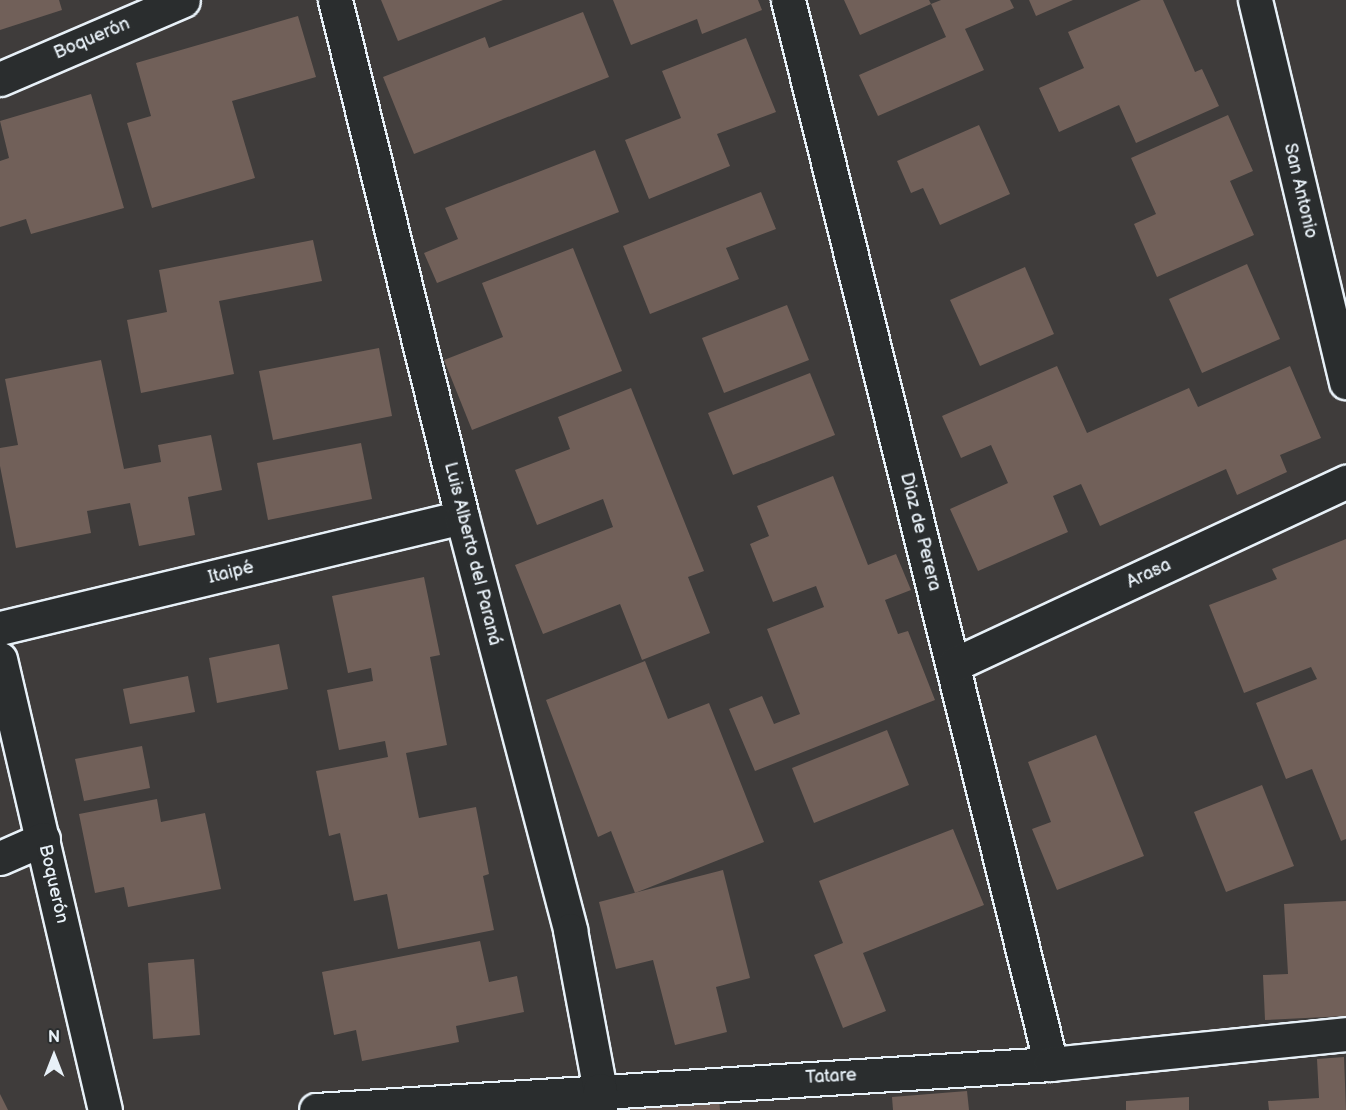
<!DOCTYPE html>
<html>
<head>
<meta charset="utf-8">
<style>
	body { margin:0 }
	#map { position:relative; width:1346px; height:1110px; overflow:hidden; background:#3f3c3b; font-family:"Balsamiq Sans",sans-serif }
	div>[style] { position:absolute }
	.building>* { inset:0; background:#716059 }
	.roads { filter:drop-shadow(2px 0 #e8f1f8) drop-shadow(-2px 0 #e8f1f8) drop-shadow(0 2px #e8f1f8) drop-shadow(0 -2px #e8f1f8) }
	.minor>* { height:33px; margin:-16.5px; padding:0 16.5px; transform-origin:16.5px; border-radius:16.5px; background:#2a2d2e }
	.secondary>* { height:33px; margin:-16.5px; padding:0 16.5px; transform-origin:16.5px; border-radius:16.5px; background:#2a2d2e }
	span { translate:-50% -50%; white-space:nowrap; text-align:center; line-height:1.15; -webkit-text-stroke:6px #2a2d2e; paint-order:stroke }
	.street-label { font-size:18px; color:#e8f1f8 }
	.north { position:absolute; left:24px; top:1026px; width:60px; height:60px; -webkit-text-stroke:4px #2a2d2e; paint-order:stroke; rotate:0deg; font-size:16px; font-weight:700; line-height:24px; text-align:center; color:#e8f1f8 }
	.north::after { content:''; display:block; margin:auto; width:21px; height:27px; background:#e8f1f8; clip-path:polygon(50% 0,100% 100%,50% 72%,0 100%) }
</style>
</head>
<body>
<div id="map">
	<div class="building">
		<div style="clip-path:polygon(0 0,59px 0,62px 10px,0 30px)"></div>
		<div style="clip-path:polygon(381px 0,503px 0,398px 41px)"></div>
		<div style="clip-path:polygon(613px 0,758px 0,762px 10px,702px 34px,697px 19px,631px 45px)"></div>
		<div style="clip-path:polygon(844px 0,929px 0,931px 4px,941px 0,1010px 0,1014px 8px,965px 29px,984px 70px,878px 116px,859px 75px,946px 37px,931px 4px,860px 35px)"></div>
		<div style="clip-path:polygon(1029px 0,1073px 0,1036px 16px)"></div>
		<div style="clip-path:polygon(1141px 0,1163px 0,1195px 72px,1202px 69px,1219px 106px,1136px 143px,1119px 105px,1059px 132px,1039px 88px,1084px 68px,1068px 32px)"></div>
		<div style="clip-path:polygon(583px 12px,609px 77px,414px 154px,383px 77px,485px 37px,489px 48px)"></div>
		<div style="clip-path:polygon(298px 16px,316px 77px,232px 101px,255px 178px,152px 208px,127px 123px,151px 116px,136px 63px)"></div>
		<div style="clip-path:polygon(746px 38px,776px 112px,717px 134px,730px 166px,649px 199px,625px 140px,681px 118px,662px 71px)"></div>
		<div style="clip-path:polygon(91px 94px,124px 208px,31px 234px,26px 219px,0 227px,0 161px,9px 158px,0 121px)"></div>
		<div style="clip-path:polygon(1228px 115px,1253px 171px,1230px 181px,1254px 235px,1157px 277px,1134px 224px,1156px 214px,1131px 158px)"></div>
		<div style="clip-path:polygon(979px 125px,1010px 194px,940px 225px,923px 188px,911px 193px,897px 161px)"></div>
		<div style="clip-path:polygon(595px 150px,619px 212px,437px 283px,424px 253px,458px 239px,445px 208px)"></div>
		<div style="clip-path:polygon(761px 192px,776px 229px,726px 248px,739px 279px,650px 314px,623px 246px)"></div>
		<div style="clip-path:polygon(313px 240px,322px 281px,219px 301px,234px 374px,141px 393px,127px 320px,167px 312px,159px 270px)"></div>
		<div style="clip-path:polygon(573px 248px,622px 371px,472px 430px,444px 360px,503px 337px,482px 283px)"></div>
		<div style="clip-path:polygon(1247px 264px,1280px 339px,1202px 373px,1169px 299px)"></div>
		<div style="clip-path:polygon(1025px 267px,1054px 334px,980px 366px,950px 300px)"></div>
		<div style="clip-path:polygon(787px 305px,809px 360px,724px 393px,702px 338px)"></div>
		<div style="clip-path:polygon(379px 348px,392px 416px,273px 440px,259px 371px)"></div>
		<div style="clip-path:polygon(101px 360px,124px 469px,161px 462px,158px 445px,211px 435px,222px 490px,188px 497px,195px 535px,139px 546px,130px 503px,87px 511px,91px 533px,16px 548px,0 466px,0 448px,18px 445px,5px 379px)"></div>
		<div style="clip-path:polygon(1057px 366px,1087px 433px,1189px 388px,1198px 407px,1290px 366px,1321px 438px,1280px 455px,1287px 472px,1237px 495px,1226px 469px,1100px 526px,1081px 484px,1053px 496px,1068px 532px,978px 571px,950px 509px,1008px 483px,991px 445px,961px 458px,942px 416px)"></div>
		<div style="clip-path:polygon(810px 373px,835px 435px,733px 475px,708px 413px)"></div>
		<div style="clip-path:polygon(631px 388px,704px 571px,688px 577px,710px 633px,642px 660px,620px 604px,543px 634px,515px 565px,613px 527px,603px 499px,537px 525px,515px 470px,570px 449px,558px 417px)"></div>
		<div style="clip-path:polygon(361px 443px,372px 499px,268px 520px,257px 463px)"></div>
		<div style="clip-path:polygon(833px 476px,868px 565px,896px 554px,911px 590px,885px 600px,898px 634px,908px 631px,935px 700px,755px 771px,729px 709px,762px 696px,774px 724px,800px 714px,767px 629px,824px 607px,816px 586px,773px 602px,750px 544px,769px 536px,757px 506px)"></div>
		<div style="clip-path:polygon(1346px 539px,1346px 839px,1341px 841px,1312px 769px,1286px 779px,1256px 703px,1317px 679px,1311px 667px,1244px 693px,1209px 605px,1277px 579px,1272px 569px)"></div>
		<div style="clip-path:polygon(424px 577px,440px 655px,430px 657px,447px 745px,406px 753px,419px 818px,476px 807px,489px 874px,483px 876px,494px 930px,398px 949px,387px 894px,354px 901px,340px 833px,329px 836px,316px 771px,388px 757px,385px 741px,339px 750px,327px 690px,373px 681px,371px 668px,348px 673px,332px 596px)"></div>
		<div style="clip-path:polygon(279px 644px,288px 689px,217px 703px,209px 658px)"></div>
		<div style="clip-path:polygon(645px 661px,668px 719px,709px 703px,764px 842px,635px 893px,611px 831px,598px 837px,546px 700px)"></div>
		<div style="clip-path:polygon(188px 676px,195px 712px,130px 724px,123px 689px)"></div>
		<div style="clip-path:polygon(887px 730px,909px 785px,814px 823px,792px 768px)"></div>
		<div style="clip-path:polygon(1096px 735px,1144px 856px,1057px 890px,1032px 829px,1051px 822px,1028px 762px)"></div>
		<div style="clip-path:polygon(142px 746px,150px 788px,84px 801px,75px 759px)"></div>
		<div style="clip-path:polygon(1262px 785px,1294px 866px,1226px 892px,1194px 812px)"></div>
		<div style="clip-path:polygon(157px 799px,161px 822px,205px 813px,221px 889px,128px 907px,124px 887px,95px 893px,79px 814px)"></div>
		<div style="clip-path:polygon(953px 829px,984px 905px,863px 953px,886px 1011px,843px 1028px,814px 955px,843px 943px,819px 881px)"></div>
		<div style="clip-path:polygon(723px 870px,750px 978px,716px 987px,727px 1032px,675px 1045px,653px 960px,616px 969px,599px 902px)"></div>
		<div style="clip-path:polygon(1346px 901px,1346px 1016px,1265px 1020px,1263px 975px,1288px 974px,1284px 904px)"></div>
		<div style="clip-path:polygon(480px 941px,489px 982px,517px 976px,524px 1012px,456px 1026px,459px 1042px,362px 1061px,356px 1030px,334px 1035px,322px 972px)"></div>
		<div style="clip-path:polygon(194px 959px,200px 1035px,153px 1039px,148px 963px)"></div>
		<div style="clip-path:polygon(1344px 1057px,1346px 1110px,1269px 1110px,1268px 1101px,1319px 1098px,1317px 1059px)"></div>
		<div style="clip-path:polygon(967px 1091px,969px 1110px,893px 1110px,892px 1097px)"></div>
		<div style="clip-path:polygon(0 1094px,8px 1110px,0 1110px)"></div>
		<div style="clip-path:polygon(1189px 1097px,1189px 1110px,1126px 1110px,1126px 1101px)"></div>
		<div style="clip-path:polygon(719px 1099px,720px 1110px,612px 1110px,612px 1108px)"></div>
	</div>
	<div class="roads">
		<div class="minor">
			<div style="left:788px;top:0;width:1096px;rotate:76.12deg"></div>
			<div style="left:1255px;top:0;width:393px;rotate:76.6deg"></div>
			<div style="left:0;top:79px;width:199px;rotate:-23.3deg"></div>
			<div style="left:0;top:628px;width:475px;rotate:-13.5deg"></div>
			<div style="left:0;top:659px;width:463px;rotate:76.9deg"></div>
			<div style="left:953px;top:665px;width:434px;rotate:-25deg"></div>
			<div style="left:0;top:858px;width:47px;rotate:-23.8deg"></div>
			<div style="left:316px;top:1110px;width:736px;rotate:-3.58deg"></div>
			<div style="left:1051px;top:1064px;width:297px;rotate:-5.8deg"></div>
		</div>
		<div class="secondary">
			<div style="left:335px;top:0;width:532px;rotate:76.2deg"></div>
			<div style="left:462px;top:517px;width:427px;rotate:75.3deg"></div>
			<div style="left:570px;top:930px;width:163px;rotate:79.4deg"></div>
			<div style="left:600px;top:1090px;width:20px;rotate:90deg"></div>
		</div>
	</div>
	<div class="street-label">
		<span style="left:92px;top:39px;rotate:-23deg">Boquerón</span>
		<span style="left:1300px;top:191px;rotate:77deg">San Antonio</span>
		<span style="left:920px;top:532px;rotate:76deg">Diaz de Perera</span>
		<span style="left:472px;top:554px;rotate:76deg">Luis Alberto del Paraná</span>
		<span style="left:231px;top:573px;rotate:-14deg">Itaipé</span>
		<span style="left:1149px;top:574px;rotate:-25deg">Arasa</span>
		<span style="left:53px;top:884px;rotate:77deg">Boquerón</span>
		<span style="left:831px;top:1077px;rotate:-3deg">Tatare</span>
	</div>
	<div class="north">N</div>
</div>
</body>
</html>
